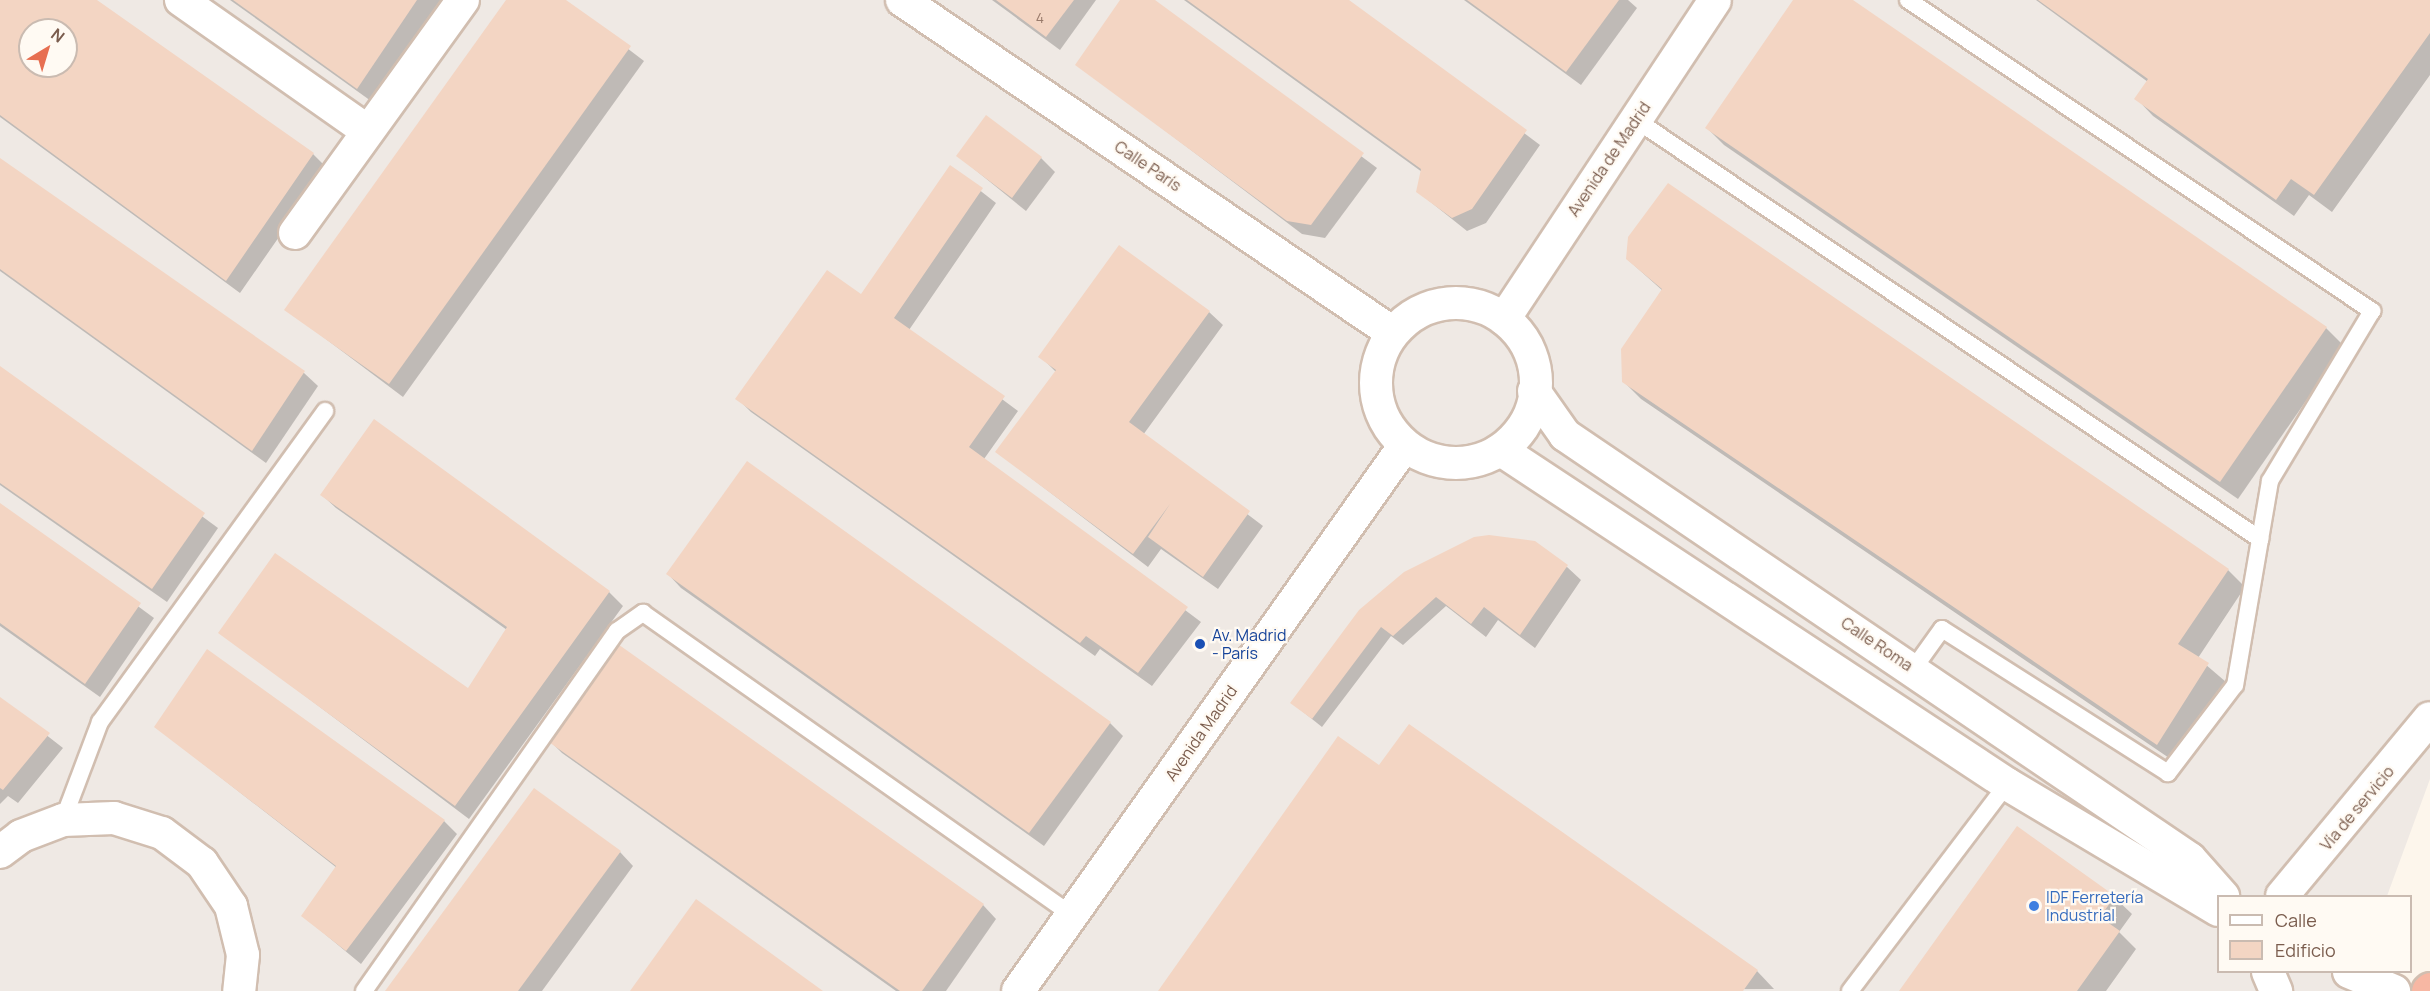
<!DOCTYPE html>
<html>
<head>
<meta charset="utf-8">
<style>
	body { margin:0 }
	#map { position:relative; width:2430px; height:991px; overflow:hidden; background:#fdf6ec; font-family:Manrope,sans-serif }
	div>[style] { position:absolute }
	.industrial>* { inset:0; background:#efe9e4 }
	.shadow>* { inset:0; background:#0003 }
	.building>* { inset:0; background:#f3d5c3 }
	.roads { filter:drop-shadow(2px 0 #d1beb0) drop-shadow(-2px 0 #d1beb0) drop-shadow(0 2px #d1beb0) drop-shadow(0 -2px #d1beb0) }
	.service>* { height:16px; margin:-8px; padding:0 8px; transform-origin:8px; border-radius:8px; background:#fff }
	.minor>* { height:32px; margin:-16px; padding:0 16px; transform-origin:16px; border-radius:16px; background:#fff }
	.minor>.ring { margin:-16px; padding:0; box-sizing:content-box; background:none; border:32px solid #fff; border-radius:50% }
	.motorway>* { height:33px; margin:-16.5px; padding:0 16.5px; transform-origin:16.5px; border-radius:16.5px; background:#f7b7a3 }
	.dots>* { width:16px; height:16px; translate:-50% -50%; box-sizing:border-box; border:3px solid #fffaf3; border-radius:50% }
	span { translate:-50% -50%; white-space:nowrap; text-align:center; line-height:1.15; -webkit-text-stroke:4.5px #fffaf3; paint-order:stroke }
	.number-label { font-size:14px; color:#987a6a }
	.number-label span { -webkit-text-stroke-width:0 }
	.street-label { font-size:16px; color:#7a5c4d }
	.transit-label { font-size:16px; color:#164399 }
	.left { translate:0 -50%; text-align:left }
	.shop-label { font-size:16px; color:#366cbe }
	.legend { position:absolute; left:2217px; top:895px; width:195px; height:78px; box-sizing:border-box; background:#fffaf3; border:2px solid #cabbb1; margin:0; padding:8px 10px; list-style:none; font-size:18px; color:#7a5c4d }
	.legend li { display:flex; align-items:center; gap:12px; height:30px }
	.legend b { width:30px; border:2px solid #cabbb1 }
	.north { position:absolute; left:18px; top:18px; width:60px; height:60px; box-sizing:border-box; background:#fffaf3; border:2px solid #cabbb1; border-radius:50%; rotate:38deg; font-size:16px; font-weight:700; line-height:24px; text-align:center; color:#7a5c4d }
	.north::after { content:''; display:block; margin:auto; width:21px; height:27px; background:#e76f51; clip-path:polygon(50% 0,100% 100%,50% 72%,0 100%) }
</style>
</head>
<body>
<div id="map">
	<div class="industrial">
		<div style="clip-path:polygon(evenodd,0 0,2430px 0,2430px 779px,2387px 896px,2218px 896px,2218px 972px,2359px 972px,2352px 991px,0 991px,0 0,30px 30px,66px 30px,66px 66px,30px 66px,30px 30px)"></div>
	</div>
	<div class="shadow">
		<div style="clip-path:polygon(evenodd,0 0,95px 0,313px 154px,327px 168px,240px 293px,0 117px,0 0,30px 30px,66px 30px,66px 66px,30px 66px,30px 30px)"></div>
		<div style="clip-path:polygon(230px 0,441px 0,371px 101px)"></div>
		<div style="clip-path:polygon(507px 0,564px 0,644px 61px,403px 397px,286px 309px)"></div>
		<div style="clip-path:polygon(992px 0,1096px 0,1060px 50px)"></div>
		<div style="clip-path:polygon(1122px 0,1152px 0,1377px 168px,1325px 238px,1302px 234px,1077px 64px)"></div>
		<div style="clip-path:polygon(1184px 0,1346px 0,1540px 145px,1486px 223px,1467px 231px,1418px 192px,1422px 172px)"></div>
		<div style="clip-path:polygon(1464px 0,1628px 0,1637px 8px,1581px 85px)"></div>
		<div style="clip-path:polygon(1795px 0,1850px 0,2326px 328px,2344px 346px,2238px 499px,1724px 145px,1707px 128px)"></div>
		<div style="clip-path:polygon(2036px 0,2430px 0,2430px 75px,2332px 212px,2309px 195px,2294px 216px,2153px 116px,2136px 98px,2148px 82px)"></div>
		<div style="clip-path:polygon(958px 156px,1041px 158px,1055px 172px,1026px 211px)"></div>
		<div style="clip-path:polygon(0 160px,304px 373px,318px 386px,266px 463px,0 271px)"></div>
		<div style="clip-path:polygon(950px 167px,996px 203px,909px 330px,1018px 411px,984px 459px,1201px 622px,1152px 686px,1100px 649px,1095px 656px,751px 412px,737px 398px,862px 296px)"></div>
		<div style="clip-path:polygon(1627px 259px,2228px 570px,2245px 587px,2198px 658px,2226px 682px,2175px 762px,1641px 399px,1623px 381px,1663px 291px)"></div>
		<div style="clip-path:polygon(1209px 312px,1223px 325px,1143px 435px,1263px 526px,1218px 589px,1161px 549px,1148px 567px,997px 452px,1056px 372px,1040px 356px)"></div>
		<div style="clip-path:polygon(0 368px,218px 528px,167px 602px,0 485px)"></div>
		<div style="clip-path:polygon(322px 495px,609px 592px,623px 606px,469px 819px,220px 632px,468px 690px,507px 630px,336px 508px)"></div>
		<div style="clip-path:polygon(0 505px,154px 618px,100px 697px,0 626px)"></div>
		<div style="clip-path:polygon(1567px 567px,1581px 580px,1535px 648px,1498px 620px,1486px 637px,1446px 606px,1403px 645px,1391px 636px,1322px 727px,1292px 703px,1360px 611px)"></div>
		<div style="clip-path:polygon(668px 574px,1110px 723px,1123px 736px,1044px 846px,681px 588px)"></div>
		<div style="clip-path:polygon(0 699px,63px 748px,18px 803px,8px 796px,0 804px)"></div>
		<div style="clip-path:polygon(156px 727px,444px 821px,457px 834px,361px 964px,303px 916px,337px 868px)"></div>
		<div style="clip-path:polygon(548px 739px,983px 905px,996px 919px,946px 991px,896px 991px,562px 753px)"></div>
		<div style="clip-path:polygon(1380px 767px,1757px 971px,1774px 989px,1160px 991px)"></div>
		<div style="clip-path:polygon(620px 852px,633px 866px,542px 991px,387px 991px)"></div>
		<div style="clip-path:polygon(2114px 897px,2132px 914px,2119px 932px,2136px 949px,2106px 991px,1900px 991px)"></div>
	</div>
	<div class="building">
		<div style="clip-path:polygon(evenodd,0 0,97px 0,314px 153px,226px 281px,0 115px,0 0,30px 30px,66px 30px,66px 66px,30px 66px,30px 30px)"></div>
		<div style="clip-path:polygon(233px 0,417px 0,357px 89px)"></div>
		<div style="clip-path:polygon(506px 0,566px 0,631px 46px,389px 384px,284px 310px)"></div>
		<div style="clip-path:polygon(996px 0,1074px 0,1046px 37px)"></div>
		<div style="clip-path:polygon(1120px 0,1155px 0,1364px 153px,1311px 225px,1287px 221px,1075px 65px)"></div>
		<div style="clip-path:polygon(1187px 0,1349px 0,1527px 130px,1472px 209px,1452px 218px,1416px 192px,1421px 169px)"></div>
		<div style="clip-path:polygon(1467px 0,1619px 0,1566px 72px)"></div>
		<div style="clip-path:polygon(1793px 0,1853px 0,2327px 327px,2220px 482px,1705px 128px)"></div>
		<div style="clip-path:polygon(2038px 0,2430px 0,2430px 33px,2314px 195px,2291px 179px,2276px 200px,2134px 99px,2148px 79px)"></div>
		<div style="clip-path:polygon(986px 115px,1042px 157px,1012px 198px,956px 156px)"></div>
		<div style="clip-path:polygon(0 158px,305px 371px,252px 451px,0 269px)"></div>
		<div style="clip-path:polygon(950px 165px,983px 188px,894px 318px,1005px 396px,969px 447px,1188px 607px,1138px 673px,1086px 636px,1080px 643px,735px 399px,827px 270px,861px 294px)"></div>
		<div style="clip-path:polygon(1668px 183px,2229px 569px,2178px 644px,2209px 663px,2157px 745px,1622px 382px,1621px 349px,1662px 289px,1626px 259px,1628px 237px)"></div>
		<div style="clip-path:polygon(1119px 245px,1210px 311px,1129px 422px,1250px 511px,1203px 577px,1148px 537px,1170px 504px,1133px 554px,995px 452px,1056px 370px,1038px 357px)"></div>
		<div style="clip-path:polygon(0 366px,205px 513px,152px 589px,0 483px)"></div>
		<div style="clip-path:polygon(374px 419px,610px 591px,455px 806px,218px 633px,275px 553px,468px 688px,507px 627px,320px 495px)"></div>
		<div style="clip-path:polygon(747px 461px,1111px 722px,1029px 833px,666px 574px)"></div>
		<div style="clip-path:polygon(0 503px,141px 603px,85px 684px,0 623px)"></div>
		<div style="clip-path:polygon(1489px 535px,1535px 541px,1568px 565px,1520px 635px,1484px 607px,1471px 624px,1436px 597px,1393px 636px,1381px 627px,1312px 719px,1290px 703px,1359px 610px,1404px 572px,1474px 537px)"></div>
		<div style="clip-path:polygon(615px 642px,984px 904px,922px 991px,900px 991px,546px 740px)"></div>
		<div style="clip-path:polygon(207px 649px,445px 820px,346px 951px,301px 916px,336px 866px,154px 727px)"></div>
		<div style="clip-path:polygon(0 697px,50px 733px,3px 790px,0 788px)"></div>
		<div style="clip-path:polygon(1409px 724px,1758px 970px,1743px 991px,1158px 991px,1338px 736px,1379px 765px)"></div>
		<div style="clip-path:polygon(534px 788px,621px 851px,518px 991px,385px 991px)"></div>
		<div style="clip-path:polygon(2017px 826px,2115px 896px,2100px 917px,2120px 931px,2077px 991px,1899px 991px)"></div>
		<div style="clip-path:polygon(696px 899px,823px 991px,630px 991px)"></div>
	</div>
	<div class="roads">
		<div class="service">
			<div style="left:1908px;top:0;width:559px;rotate:33.83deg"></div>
			<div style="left:2372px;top:311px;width:198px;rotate:121deg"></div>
			<div style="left:2270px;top:481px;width:207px;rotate:99.7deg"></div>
			<div style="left:2235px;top:685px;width:111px;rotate:127.3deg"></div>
			<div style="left:2168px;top:773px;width:268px;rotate:-147.5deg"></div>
			<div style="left:1942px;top:629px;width:48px;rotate:125.7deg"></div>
			<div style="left:1636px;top:120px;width:752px;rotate:33.88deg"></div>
			<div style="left:63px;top:820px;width:105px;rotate:-69.3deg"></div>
			<div style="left:100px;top:722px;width:384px;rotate:-54.1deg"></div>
			<div style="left:364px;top:991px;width:440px;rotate:-54.9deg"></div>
			<div style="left:617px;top:631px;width:32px;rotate:-35deg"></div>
			<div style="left:643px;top:613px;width:525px;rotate:35.14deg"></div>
			<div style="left:1850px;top:991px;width:260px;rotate:-52.8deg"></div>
		</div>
		<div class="minor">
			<div style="left:181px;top:0;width:226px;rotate:35.1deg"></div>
			<div style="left:902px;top:0;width:593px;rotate:34.15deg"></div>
			<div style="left:295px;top:233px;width:287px;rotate:-54.2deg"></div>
			<div class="ring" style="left:1376px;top:303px;width:128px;height:128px"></div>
			<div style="left:1504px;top:319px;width:382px;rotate:-56.5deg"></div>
			<div style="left:1534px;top:391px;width:54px;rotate:54.8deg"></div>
			<div style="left:1565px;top:435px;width:755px;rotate:34.15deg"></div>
			<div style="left:2190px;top:859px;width:50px;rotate:48.3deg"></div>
			<div style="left:1501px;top:450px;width:606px;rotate:33.43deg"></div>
			<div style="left:2007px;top:784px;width:246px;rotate:30.8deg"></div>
			<div style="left:0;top:852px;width:26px;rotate:-37deg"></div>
			<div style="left:21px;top:836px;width:45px;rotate:-20.9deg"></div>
			<div style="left:63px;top:820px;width:51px;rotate:-2.2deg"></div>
			<div style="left:114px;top:818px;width:50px;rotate:17.4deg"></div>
			<div style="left:162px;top:833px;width:50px;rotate:36.9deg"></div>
			<div style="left:202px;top:863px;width:52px;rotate:56deg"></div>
			<div style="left:231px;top:906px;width:50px;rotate:76.2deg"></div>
			<div style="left:243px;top:955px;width:36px;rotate:96deg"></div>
			<div style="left:2282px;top:896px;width:231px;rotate:-50.3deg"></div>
			<div style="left:2268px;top:972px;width:21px;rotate:67deg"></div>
			<div style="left:2349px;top:972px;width:49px;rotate:22.9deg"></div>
			<div style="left:1018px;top:991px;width:669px;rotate:-54.67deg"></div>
		</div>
		<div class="motorway">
			<div style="left:2428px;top:991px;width:3px;rotate:-45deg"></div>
		</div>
	</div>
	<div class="dots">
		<div style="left:1200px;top:644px;background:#1a4fb4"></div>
		<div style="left:2034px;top:906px;background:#3f7fe0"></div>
	</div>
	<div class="number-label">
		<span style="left:1040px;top:18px">4</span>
	</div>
	<div class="street-label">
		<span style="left:1609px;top:159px;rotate:-56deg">Avenida de Madrid</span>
		<span style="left:1148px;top:166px;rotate:34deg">Calle París</span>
		<span style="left:1877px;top:644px;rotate:34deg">Calle Roma</span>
		<span style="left:1201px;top:733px;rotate:-55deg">Avenida Madrid</span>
		<span style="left:2357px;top:808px;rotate:-50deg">Vía de servicio</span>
	</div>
	<div class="transit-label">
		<span class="left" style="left:1212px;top:644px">Av. Madrid<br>- París</span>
	</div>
	<div class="shop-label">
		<span class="left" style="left:2046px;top:906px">IDF Ferretería<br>Industrial</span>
	</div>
	<ul class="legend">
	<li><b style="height:8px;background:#fff"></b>Calle</li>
	<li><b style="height:16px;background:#f3d5c3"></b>Edificio</li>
	</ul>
	<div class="north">N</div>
</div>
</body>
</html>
